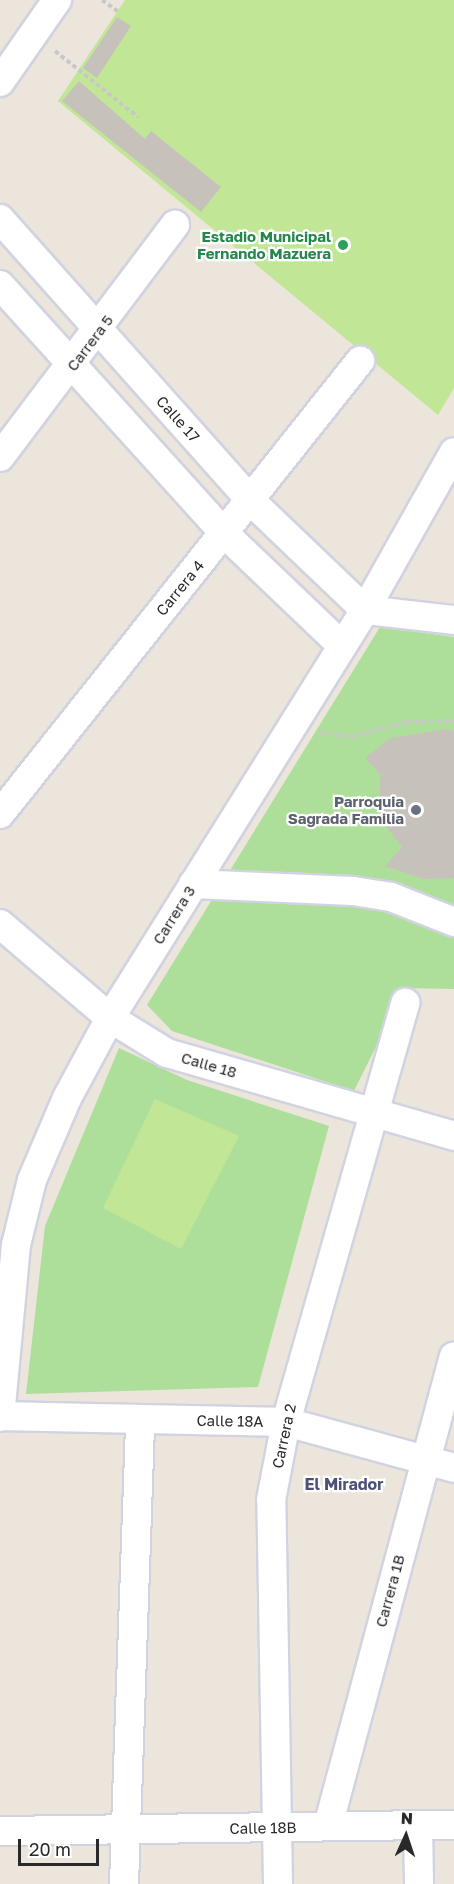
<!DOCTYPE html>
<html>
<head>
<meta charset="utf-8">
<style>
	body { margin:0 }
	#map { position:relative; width:454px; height:1884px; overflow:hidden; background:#ebe5dc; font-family:"Golos Text",sans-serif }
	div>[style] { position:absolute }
	.green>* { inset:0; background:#aedf9a }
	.pitch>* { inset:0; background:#c0e696 }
	.building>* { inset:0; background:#c6c2bb }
	.path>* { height:4px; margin-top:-2px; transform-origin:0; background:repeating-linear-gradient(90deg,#c7c7c7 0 4.5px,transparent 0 7.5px) }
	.roads { filter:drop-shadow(2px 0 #d1d3e1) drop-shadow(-2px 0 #d1d3e1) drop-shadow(0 2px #d1d3e1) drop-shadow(0 -2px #d1d3e1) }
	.minor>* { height:28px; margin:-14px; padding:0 14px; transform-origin:14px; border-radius:14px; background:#fff }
	.dots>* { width:16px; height:16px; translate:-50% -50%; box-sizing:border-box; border:3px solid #fff; border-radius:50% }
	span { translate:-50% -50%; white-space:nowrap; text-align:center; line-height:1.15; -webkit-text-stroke:4.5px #fff; paint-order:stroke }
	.leisure-label { font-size:15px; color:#27864d; font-weight:700 }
	.right { translate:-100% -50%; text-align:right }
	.street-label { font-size:15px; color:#292929 }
	.worship-label { font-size:15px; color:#5b616d; font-weight:700 }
	.neighbourhood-label { font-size:16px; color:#4c5178; font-weight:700 }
	.north { position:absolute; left:376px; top:1806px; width:60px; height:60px; -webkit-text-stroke:4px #fff; paint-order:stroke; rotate:3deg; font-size:16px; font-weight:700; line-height:24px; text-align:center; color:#292929 }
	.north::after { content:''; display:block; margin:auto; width:21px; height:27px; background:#292929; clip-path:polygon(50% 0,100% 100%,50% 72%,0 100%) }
	.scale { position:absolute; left:18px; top:1839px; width:81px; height:27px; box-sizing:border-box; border:3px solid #292929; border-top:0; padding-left:8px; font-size:18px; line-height:21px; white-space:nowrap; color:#292929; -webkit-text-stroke:4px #fff; paint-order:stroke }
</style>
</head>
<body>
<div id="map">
	<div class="green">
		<div style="clip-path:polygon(380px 627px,454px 637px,454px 989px,405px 988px,354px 1091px,172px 1031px,147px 1005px)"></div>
		<div style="clip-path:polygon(119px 1048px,187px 1080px,329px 1126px,258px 1387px,26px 1394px,45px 1226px)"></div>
	</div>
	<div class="pitch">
		<div style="clip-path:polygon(125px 0,454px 0,454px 388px,438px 415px,58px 101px)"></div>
		<div style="clip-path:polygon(155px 1099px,239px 1136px,181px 1249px,103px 1208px)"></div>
	</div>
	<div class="building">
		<div style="clip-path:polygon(117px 17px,131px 26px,97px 78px,83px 68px)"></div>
		<div style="clip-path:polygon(79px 81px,145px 139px,151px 131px,221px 187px,201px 212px,62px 101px)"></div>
		<div style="clip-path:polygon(447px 729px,454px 731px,454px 878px,423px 879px,385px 866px,402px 847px,379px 818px,380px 774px,365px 758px,390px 738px)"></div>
	</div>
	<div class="path">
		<div style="left:102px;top:0;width:19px;rotate:36deg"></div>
		<div style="left:55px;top:51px;width:106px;rotate:38.5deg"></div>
		<div style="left:320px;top:732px;width:31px;rotate:9deg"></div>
		<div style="left:351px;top:737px;width:58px;rotate:-15deg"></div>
		<div style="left:407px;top:722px;width:47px;rotate:-1.2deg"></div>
	</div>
	<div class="roads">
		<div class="minor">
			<div style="left:0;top:82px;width:100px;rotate:-55.2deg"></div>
			<div style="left:0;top:219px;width:378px;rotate:48.3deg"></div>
			<div style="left:251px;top:501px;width:158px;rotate:43.7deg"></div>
			<div style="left:0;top:285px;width:334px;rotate:47.9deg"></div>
			<div style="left:224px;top:533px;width:162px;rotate:43.7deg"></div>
			<div style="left:0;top:457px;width:291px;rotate:-53deg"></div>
			<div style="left:365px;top:610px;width:90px;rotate:6.4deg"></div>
			<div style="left:0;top:814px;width:579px;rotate:-51.53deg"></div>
			<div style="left:193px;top:884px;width:160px;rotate:2.5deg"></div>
			<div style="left:353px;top:891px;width:38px;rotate:9deg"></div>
			<div style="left:391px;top:897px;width:68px;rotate:21.6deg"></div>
			<div style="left:0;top:924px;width:145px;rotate:40.5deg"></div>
			<div style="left:110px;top:1018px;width:67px;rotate:31.6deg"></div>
			<div style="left:167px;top:1053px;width:299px;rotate:16.1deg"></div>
			<div style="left:0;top:1416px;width:286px;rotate:1.2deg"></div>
			<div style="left:286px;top:1422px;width:174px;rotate:15.3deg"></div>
			<div style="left:0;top:1417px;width:173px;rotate:-84.7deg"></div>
			<div style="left:16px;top:1245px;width:67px;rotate:-76.2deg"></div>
			<div style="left:32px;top:1180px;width:89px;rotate:-66.9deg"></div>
			<div style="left:67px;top:1098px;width:91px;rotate:-61.7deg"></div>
			<div style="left:110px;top:1018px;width:481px;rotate:-58deg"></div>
			<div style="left:365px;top:610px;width:181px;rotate:-60.6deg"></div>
			<div style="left:418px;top:1825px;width:59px;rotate:89deg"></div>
			<div style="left:328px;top:1826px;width:486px;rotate:-75deg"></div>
			<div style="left:0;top:1831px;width:454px;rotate:-0.8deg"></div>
			<div style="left:124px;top:1884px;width:465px;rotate:-88deg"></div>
			<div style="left:278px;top:1884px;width:384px;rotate:-91deg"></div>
			<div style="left:271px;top:1500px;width:79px;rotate:-79.1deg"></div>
			<div style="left:286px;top:1422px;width:436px;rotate:-74.1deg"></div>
		</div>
	</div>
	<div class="dots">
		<div style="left:343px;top:245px;background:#2e9e5b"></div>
		<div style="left:416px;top:810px;background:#6b7280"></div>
	</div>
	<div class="leisure-label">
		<span class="right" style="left:331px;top:245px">Estadio Municipal<br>Fernando Mazuera</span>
	</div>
	<div class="street-label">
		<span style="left:90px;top:343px;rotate:-53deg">Carrera 5</span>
		<span style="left:178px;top:419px;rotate:48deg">Calle 17</span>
		<span style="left:180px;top:588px;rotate:-51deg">Carrera 4</span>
		<span style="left:174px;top:915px;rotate:-58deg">Carrera 3</span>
		<span style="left:209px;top:1065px;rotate:16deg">Calle 18</span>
		<span style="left:230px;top:1421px;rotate:1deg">Calle 18A</span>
		<span style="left:284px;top:1436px;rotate:-78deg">Carrera 2</span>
		<span style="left:390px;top:1591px;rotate:-75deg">Carrera 1B</span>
		<span style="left:263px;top:1828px;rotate:-1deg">Calle 18B</span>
	</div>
	<div class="worship-label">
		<span class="right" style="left:404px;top:810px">Parroquia<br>Sagrada Familia</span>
	</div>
	<div class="neighbourhood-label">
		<span style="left:344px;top:1484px">El Mirador</span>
	</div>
	<div class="north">N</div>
	<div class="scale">20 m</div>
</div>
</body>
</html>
